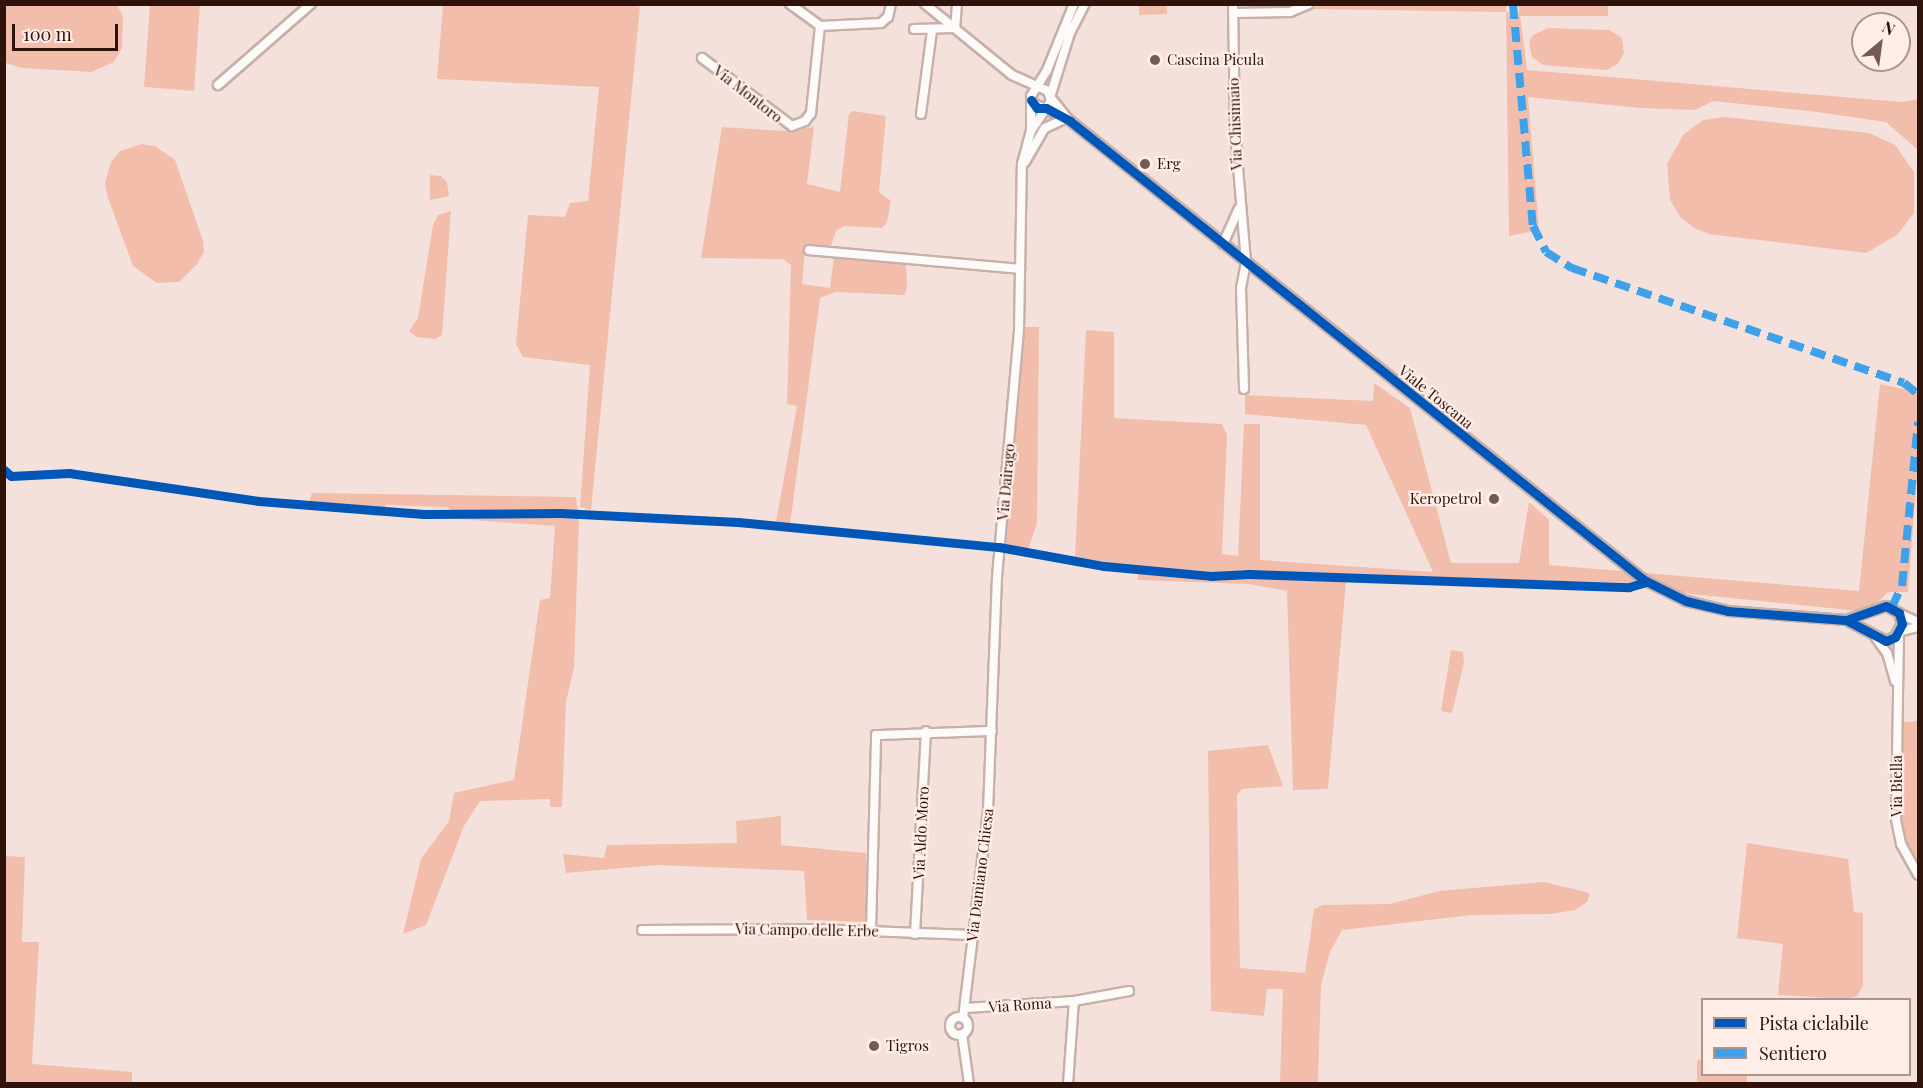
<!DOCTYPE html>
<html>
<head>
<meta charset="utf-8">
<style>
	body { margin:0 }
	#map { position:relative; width:1923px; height:1088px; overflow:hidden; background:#f4e1dc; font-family:"Playfair Display",serif }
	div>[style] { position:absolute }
	.green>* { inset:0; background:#f3bdac }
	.roads { filter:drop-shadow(2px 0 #c7b0a9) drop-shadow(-2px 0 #c7b0a9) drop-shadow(0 2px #c7b0a9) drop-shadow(0 -2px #c7b0a9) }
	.minor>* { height:8px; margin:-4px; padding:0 4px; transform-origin:4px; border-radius:4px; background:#fdfafa }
	.minor>.ring { margin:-4px; padding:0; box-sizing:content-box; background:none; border:8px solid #fdfafa; border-radius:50% }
	.quiet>* { height:8px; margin-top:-4px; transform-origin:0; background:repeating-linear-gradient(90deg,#3ea1e9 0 15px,transparent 0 23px) }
	.cycleway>* { height:9px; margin:-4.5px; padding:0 4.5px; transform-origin:4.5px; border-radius:4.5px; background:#0057b8 }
	.dots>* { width:16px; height:16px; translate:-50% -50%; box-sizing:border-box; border:3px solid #ffede8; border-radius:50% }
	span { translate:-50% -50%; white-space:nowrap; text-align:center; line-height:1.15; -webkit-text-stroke:4.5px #ffede8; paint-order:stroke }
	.poi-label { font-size:15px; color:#2f1209 }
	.left { translate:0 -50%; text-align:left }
	.right { translate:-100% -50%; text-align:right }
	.street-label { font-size:15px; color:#2f1209 }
	.frame { position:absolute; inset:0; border:6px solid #2f1209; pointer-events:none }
	.legend { position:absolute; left:1701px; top:998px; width:210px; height:78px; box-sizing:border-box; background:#ffede8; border:2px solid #ac958f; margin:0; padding:8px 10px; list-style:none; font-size:18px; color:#2f1209 }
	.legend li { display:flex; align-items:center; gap:12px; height:30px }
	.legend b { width:30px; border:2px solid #ac958f }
	.north { position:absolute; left:1851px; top:12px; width:60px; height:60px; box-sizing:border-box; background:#ffede8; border:2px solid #ac958f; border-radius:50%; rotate:29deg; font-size:16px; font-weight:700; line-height:24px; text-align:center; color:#2f1209 }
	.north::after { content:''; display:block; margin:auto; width:21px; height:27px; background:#745a53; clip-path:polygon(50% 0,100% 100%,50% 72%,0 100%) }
	.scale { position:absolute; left:12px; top:24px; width:106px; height:27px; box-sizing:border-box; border:3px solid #2f1209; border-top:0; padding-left:8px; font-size:18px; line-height:21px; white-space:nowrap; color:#2f1209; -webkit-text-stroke:4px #ffede8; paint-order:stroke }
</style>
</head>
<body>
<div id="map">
	<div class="green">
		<div style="clip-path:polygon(5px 4px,117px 5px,123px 16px,122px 48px,114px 62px,91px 72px,22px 68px,6px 63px)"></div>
		<div style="clip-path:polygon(629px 4px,640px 7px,591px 510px,580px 507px,590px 365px,523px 357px,516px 344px,528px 215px,565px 217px,570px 203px,588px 201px,599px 87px,437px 79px,443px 5px)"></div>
		<div style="clip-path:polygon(150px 5px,200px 5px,194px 91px,144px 87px)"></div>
		<div style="clip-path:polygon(1139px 5px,1167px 5px,1167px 14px,1139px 15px)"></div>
		<div style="clip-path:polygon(1320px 5px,1506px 5px,1506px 12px,1519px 15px,1519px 5px,1608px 5px,1608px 16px,1520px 16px,1527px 70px,1902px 102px,1918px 99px,1918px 150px,1886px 122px,1810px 111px,1713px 101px,1695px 110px,1641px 108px,1528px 97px,1539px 230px,1509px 236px,1506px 12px,1312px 9px)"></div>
		<div style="clip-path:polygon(1548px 28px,1609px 30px,1622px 38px,1624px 53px,1618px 64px,1606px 70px,1543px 65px,1532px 57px,1529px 42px,1533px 35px)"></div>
		<div style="clip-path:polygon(853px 111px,886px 116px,879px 192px,891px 201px,887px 222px,882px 228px,844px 226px,836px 231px,830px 249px,805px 248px,802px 284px,830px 288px,834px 256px,906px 263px,907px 288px,904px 295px,836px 292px,820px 298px,790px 525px,776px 522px,797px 406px,787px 404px,791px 265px,783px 259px,701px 258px,722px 127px,784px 131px,814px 127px,807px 184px,840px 192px,849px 114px)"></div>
		<div style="clip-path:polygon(1725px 117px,1869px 133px,1895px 145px,1914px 172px,1914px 213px,1897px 235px,1866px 253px,1709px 234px,1696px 229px,1681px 218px,1670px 200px,1667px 164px,1683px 135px,1703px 120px)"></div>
		<div style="clip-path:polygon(142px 144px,155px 146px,175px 160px,203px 241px,204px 252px,197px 264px,179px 282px,157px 283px,133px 266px,107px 195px,105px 183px,111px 162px,120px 151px)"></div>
		<div style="clip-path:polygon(430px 175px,441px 176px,447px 182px,449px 196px,430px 200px)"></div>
		<div style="clip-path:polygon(451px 211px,442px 335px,435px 339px,417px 337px,409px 331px,418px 318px,433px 225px,438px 215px)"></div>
		<div style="clip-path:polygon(1023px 327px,1039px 327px,1037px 523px,1028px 550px,1011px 548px,1004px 542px)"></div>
		<div style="clip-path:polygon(1086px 330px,1114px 332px,1114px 418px,1222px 424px,1227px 435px,1222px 554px,1238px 556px,1244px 424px,1260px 424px,1260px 560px,1433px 572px,1366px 425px,1245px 414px,1245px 395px,1373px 401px,1374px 383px,1410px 408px,1451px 563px,1519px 563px,1529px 502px,1549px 520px,1549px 565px,1859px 591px,1880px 384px,1918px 392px,1918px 462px,1908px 592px,1888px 592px,1868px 612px,1692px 594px,1636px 583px,1435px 577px,1346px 582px,1328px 789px,1293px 790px,1287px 591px,1248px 584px,1138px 580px,1138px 567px,1075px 557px)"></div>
		<div style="clip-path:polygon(312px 493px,576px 497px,579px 520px,574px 668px,566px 702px,562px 807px,550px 807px,550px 799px,480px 801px,464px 826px,426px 925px,403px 934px,421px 859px,449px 821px,454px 793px,514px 780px,540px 600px,550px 598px,555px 526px,459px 519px,448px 507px,386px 505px,378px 516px,307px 508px)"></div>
		<div style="clip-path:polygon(1451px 650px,1463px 652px,1464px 663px,1452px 713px,1441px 711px)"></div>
		<div style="clip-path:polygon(1918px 721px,1918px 868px,1905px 840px,1902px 820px,1903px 722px)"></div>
		<div style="clip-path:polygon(1268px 745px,1283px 786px,1242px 789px,1237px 795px,1240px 968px,1305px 973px,1314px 909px,1323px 905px,1390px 904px,1439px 891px,1544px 882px,1586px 892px,1590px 894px,1587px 902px,1575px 910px,1550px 914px,1472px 915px,1342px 930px,1330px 952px,1321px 985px,1318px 1083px,1280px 1083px,1283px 989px,1267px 989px,1264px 1016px,1211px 1011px,1208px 751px)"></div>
		<div style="clip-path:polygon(781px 816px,781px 845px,866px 853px,866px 922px,807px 920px,804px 871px,657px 865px,566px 873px,563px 854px,604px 858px,607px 845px,737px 843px,736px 821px)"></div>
		<div style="clip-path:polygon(1747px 843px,1848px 859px,1854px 912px,1863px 913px,1863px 985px,1857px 996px,1846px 999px,1778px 995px,1783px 944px,1737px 938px)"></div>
		<div style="clip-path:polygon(5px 856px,25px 857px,22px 942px,39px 942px,32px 1064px,132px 1072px,132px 1083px,5px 1083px)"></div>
		<div style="clip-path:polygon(1697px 1060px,1702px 1060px,1702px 1074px,1747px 1075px,1747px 1083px,1697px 1083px)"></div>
	</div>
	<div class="roads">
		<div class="minor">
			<div style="left:790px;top:4px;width:37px;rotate:36deg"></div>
			<div style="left:820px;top:26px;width:61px;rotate:-2.8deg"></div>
			<div style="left:881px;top:23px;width:9px;rotate:-41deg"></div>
			<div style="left:888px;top:17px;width:13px;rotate:-77deg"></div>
			<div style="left:925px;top:4px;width:112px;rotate:39.2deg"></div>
			<div style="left:1012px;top:75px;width:39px;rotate:24deg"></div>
			<div style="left:1048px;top:91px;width:10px;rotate:73deg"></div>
			<div style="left:1051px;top:101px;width:34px;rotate:124deg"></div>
			<div style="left:1233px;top:4px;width:127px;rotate:89.1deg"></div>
			<div style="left:1235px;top:131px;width:132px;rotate:85.2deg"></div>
			<div style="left:1233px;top:13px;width:57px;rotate:-1deg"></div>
			<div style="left:1290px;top:12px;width:21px;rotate:-23deg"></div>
			<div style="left:914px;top:29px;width:41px;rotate:-1.4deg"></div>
			<div style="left:955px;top:28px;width:24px;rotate:-85deg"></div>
			<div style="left:702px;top:58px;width:113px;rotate:37.1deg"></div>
			<div style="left:792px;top:126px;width:14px;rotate:-21deg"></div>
			<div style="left:805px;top:121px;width:10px;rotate:-53deg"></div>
			<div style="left:811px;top:113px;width:87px;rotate:-84.1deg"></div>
			<div style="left:218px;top:85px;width:123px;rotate:-41.1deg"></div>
			<div style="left:1051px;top:94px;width:64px;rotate:-72.7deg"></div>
			<div style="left:1070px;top:33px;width:33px;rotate:-63deg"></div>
			<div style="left:1051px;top:98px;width:27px;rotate:51deg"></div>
			<div style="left:1032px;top:103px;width:39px;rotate:24deg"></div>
			<div style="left:1068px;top:119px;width:738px;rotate:38.67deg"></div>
			<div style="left:1644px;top:580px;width:47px;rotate:26.6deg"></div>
			<div style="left:1686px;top:601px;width:43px;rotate:13.4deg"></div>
			<div style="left:1728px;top:611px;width:118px;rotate:4.4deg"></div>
			<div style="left:1846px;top:620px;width:42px;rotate:-19.3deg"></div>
			<div style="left:1886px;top:606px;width:15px;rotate:28deg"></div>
			<div style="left:1899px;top:613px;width:11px;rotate:75deg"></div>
			<div style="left:1902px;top:624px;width:15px;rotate:118deg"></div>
			<div style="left:1895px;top:637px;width:10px;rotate:156deg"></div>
			<div style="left:1886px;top:641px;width:45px;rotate:-152.3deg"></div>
			<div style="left:921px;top:114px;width:85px;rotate:-82.5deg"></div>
			<div style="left:1025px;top:162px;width:39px;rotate:-60deg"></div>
			<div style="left:1045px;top:128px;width:23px;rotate:-25deg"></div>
			<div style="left:1223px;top:244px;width:39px;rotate:-66deg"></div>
			<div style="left:809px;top:250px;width:212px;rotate:5.1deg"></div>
			<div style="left:1244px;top:389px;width:101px;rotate:-91.7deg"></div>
			<div style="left:1241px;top:288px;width:25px;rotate:-79deg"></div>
			<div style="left:1900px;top:614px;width:20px;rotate:24deg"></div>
			<div style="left:1901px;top:631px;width:17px;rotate:-13deg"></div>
			<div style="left:1899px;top:633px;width:187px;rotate:90.9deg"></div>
			<div style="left:1896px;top:820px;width:25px;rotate:78deg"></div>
			<div style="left:1901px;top:844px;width:35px;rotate:61deg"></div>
			<div style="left:1876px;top:638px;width:19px;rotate:54deg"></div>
			<div style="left:1887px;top:653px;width:29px;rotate:74deg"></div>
			<div style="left:642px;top:930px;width:173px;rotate:-0.3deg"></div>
			<div style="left:815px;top:929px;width:157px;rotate:2.2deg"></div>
			<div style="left:871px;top:931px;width:196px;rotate:-88.5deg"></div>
			<div style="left:876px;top:735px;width:116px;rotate:-2deg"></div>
			<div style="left:915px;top:934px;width:203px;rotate:-86.9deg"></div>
			<div style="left:966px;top:1008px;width:108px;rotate:-3.7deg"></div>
			<div style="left:1074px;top:1001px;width:56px;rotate:-10.3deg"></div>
			<div class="ring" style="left:950px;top:1017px;width:10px;height:10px"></div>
			<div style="left:963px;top:1018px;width:209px;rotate:-83.1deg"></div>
			<div style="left:988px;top:811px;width:234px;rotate:-87.8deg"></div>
			<div style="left:997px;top:577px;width:248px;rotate:-84.9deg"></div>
			<div style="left:1019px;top:330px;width:166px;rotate:-89deg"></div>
			<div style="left:1022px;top:164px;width:34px;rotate:-75deg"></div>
			<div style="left:1031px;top:131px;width:35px;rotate:-90deg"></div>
			<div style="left:1031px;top:96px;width:31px;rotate:-58deg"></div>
			<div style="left:1047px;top:70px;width:71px;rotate:-67.8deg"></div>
			<div style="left:962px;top:1034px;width:50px;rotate:82deg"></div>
			<div style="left:1068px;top:1084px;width:83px;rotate:-85.9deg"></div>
		</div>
	</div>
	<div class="quiet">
		<div style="left:1513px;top:4px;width:223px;rotate:84.9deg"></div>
		<div style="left:1533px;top:226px;width:29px;rotate:63deg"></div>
		<div style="left:1546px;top:252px;width:31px;rotate:32deg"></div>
		<div style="left:1572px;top:268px;width:351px;rotate:19.1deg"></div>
		<div style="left:1904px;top:383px;width:18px;rotate:38deg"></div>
		<div style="left:1892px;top:607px;width:23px;rotate:-65deg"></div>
		<div style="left:1902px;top:586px;width:165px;rotate:-84.4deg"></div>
	</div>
	<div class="cycleway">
		<div style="left:1031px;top:100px;width:10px;rotate:53deg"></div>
		<div style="left:1037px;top:108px;width:9px"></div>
		<div style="left:1046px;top:108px;width:27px;rotate:28deg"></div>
		<div style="left:1070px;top:121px;width:735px;rotate:38.65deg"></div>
		<div style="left:1644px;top:580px;width:47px;rotate:26.6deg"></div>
		<div style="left:1686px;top:601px;width:43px;rotate:13.4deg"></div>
		<div style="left:1728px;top:611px;width:118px;rotate:4.4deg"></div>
		<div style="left:1846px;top:620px;width:42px;rotate:-19.3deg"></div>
		<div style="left:1886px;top:606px;width:15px;rotate:28deg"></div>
		<div style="left:1899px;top:613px;width:11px;rotate:75deg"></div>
		<div style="left:1902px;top:624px;width:15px;rotate:118deg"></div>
		<div style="left:1895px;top:637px;width:10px;rotate:156deg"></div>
		<div style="left:1886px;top:641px;width:45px;rotate:-152.3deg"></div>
		<div style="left:4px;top:470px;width:9px;rotate:41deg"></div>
		<div style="left:11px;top:476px;width:58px;rotate:-3deg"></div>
		<div style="left:69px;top:473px;width:192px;rotate:8.4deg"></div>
		<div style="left:259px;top:501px;width:165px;rotate:4.5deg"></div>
		<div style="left:423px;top:514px;width:137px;rotate:-0.4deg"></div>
		<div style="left:560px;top:513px;width:178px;rotate:2.9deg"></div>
		<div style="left:738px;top:522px;width:262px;rotate:5.5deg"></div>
		<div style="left:999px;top:547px;width:107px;rotate:10.3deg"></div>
		<div style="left:1104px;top:566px;width:107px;rotate:5.3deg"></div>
		<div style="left:1211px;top:576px;width:38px;rotate:-3deg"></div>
		<div style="left:1249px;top:574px;width:380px;rotate:2deg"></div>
		<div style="left:1629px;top:587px;width:19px;rotate:-16deg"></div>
	</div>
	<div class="dots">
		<div style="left:1155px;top:60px;background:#745a53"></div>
		<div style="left:1145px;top:164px;background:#745a53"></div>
		<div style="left:1494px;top:499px;background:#745a53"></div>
		<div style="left:874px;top:1046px;background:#745a53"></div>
	</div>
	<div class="poi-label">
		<span class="left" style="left:1167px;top:60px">Cascina Picula</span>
		<span class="left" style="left:1157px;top:164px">Erg</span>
		<span class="right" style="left:1482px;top:499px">Keropetrol</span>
		<span class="left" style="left:886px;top:1046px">Tigros</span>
	</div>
	<div class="street-label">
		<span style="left:748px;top:94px;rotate:38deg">Via Montoro</span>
		<span style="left:1235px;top:124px;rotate:-92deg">Via Chisimaio</span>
		<span style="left:1436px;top:397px;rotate:39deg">Viale Toscana</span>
		<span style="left:1006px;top:482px;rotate:-85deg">Via Dairago</span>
		<span style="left:1897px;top:786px;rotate:-90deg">Via Biella</span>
		<span style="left:921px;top:833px;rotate:-87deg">Via Aldo Moro</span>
		<span style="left:980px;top:875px;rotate:-83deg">Via Damiano Chiesa</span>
		<span style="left:807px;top:930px;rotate:1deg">Via Campo delle Erbe</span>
		<span style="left:1020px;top:1005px;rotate:-4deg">Via Roma</span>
	</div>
	<div class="frame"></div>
	<ul class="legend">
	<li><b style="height:8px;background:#0057b8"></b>Pista ciclabile</li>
	<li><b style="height:8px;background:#3ea1e9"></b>Sentiero</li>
	</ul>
	<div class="north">N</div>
	<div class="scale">100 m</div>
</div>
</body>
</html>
